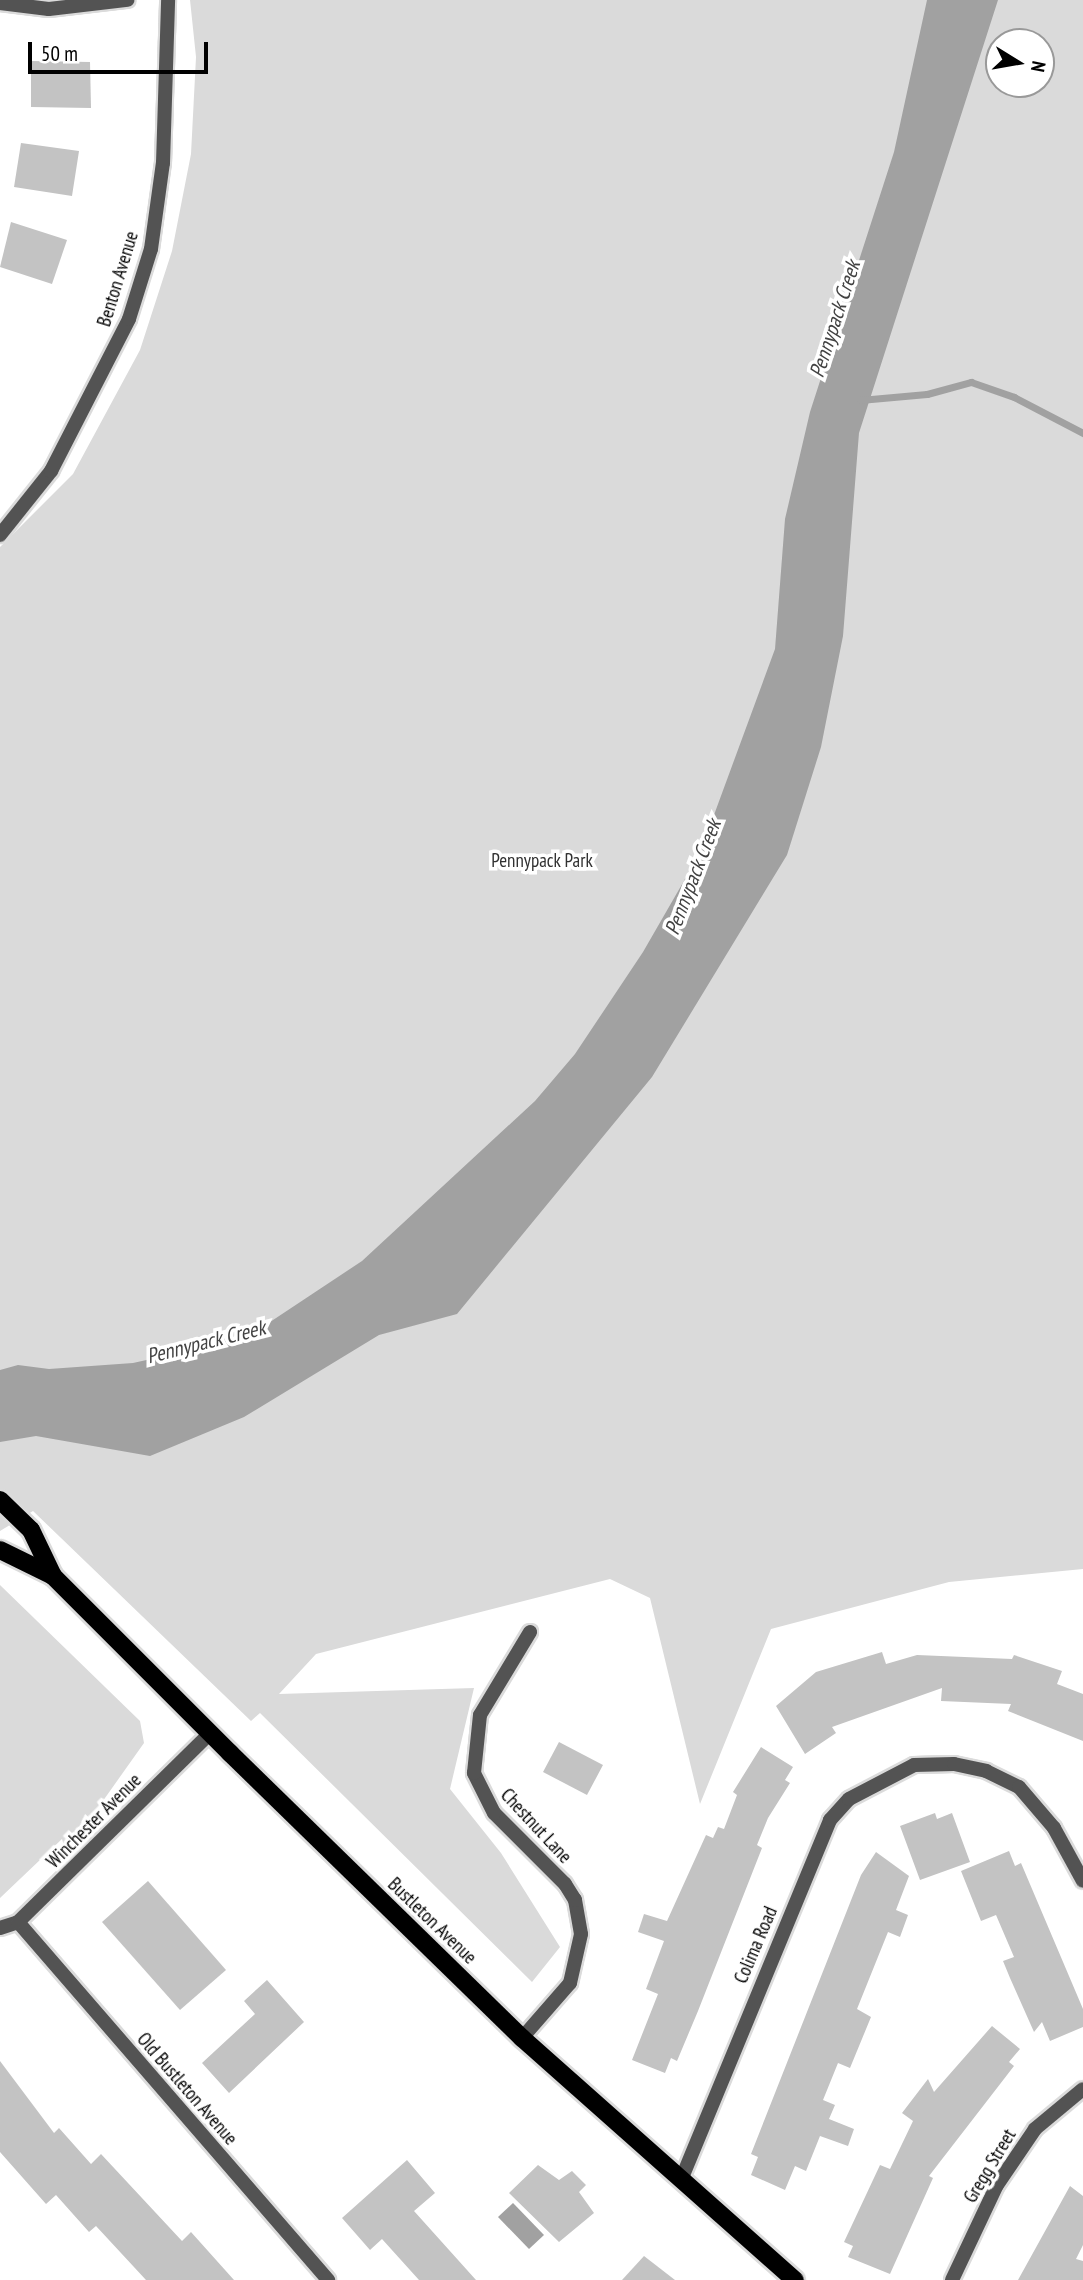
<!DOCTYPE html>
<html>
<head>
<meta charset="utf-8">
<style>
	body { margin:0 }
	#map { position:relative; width:1083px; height:2280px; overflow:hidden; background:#fff; font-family:"PT Sans Narrow",sans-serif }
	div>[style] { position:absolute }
	.green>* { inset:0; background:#dadada }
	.water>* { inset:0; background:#a1a1a1 }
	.stream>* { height:7px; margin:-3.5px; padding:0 3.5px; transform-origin:3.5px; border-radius:3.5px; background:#a1a1a1 }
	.building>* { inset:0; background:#c3c3c3 }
	.roads { filter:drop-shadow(2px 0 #dbdbdb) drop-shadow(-2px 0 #dbdbdb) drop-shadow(0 2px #dbdbdb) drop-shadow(0 -2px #dbdbdb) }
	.minor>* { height:14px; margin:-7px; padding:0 7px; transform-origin:7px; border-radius:7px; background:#535353 }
	.tertiary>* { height:14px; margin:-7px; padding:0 7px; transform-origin:7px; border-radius:7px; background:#535353 }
	.primary>* { height:18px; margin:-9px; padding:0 9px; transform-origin:9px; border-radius:9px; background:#000 }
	span { translate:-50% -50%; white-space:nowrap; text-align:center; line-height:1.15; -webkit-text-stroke:7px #fff; paint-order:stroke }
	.street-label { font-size:19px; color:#000 }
	.park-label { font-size:19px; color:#313131 }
	.water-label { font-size:21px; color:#424242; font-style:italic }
	.north { position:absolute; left:985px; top:28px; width:70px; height:70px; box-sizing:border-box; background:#fff; border:2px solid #999; border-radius:50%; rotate:101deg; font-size:19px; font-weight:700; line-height:28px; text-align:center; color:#000 }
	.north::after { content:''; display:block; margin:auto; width:24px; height:32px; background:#000; clip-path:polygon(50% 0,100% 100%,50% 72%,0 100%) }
	.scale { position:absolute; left:28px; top:42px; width:180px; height:32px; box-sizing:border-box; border:4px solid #000; border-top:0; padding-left:9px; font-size:21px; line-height:24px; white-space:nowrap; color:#000; -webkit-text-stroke:5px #fff; paint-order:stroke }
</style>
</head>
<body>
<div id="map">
	<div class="green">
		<div style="clip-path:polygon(evenodd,190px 0,1083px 0,1083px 1569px,949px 1582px,771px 1629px,700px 1804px,650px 1598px,610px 1579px,316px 1654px,279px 1694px,474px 1688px,450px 1789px,501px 1853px,560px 1947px,532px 1982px,260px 1713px,251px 1721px,33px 1511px,0 1531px,0 547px,73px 474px,140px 350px,172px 251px,191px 154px,196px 57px,190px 0,999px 42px,1041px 42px,1041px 84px,999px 84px,999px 42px)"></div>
		<div style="clip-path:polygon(0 1585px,140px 1721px,144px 1743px,66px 1853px,62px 1839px,0 1898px)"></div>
	</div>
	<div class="water">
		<div style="clip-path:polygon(927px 0,998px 0,859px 433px,843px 636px,821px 747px,787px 855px,652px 1077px,457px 1314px,379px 1335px,244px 1417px,150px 1456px,36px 1436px,0 1442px,0 1370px,18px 1365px,49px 1369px,133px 1363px,218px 1344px,261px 1328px,362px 1261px,535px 1101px,575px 1054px,643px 952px,700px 853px,775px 649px,785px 519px,810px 412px,894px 152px)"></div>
		<div style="clip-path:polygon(513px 2203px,544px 2235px,529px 2249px,498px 2217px)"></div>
	</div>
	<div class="stream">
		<div style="left:860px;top:400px;width:67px;rotate:-5.1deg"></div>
		<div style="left:927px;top:394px;width:46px;rotate:-15.3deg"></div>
		<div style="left:971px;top:382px;width:46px;rotate:19.2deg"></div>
		<div style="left:1014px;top:397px;width:78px;rotate:27.6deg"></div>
	</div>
	<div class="building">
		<div style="clip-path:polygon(31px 61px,90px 62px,91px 108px,31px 107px)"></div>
		<div style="clip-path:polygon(21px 143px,79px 151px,72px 196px,14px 187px)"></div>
		<div style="clip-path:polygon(11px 222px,67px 240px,52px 284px,0 267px)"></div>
		<div style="clip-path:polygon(882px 1652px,886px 1664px,917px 1655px,1012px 1659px,1014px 1655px,1062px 1671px,1057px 1684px,1083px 1694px,1083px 1741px,1008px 1711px,1011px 1704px,941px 1701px,942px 1688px,832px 1727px,836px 1733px,805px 1754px,776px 1706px,816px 1672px)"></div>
		<div style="clip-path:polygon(559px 1742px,603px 1765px,587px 1795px,543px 1772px)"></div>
		<div style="clip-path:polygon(761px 1747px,793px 1767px,785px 1780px,790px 1783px,768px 1818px,757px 1845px,762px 1848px,698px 2011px,677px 2061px,671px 2058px,665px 2073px,632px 2060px,658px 1994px,646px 1989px,664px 1941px,638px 1932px,644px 1914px,667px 1921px,706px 1835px,713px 1838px,718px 1827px,724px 1829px,737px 1795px,733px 1792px)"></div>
		<div style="clip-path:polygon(935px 1813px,937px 1819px,952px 1813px,970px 1862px,920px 1880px,900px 1826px)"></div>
		<div style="clip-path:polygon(1009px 1851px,1015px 1866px,1021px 1863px,1083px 2009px,1083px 2027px,1050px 2041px,1042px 2022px,1034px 2032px,1010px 1978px,1003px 1961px,1014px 1957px,996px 1915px,981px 1921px,961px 1871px)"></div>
		<div style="clip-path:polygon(876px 1852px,909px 1876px,896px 1910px,908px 1915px,900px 1937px,888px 1932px,857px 2009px,871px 2017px,850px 2068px,838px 2063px,823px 2100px,835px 2105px,829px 2119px,854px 2129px,848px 2146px,820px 2136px,806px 2171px,795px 2166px,785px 2190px,751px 2175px,758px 2157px,751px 2154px,861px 1875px)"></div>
		<div style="clip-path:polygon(148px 1881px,226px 1970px,180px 2010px,102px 1922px)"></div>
		<div style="clip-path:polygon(267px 1980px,304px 2022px,229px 2093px,202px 2063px,255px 2014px,244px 2001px)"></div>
		<div style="clip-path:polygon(992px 2026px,1020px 2049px,1009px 2062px,1014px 2066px,929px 2176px,933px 2178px,890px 2274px,848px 2257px,853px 2246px,844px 2242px,880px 2165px,890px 2169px,913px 2121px,902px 2113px,928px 2079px,934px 2092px)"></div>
		<div style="clip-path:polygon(0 2061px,54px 2133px,59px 2128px,91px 2164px,101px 2154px,182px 2241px,191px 2232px,234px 2280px,146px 2280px,96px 2226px,89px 2232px,56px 2195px,46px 2204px,0 2152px)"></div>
		<div style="clip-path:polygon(407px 2160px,435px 2193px,414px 2211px,476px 2280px,419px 2280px,382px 2239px,370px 2250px,342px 2218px)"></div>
		<div style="clip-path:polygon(538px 2165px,559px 2180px,572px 2171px,586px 2185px,579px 2192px,594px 2213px,559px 2242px,509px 2193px)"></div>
		<div style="clip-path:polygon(1070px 2186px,1083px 2196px,1083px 2245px,1076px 2259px,1083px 2261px,1083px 2280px,1018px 2280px)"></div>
		<div style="clip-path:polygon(644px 2256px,675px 2280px,622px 2280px)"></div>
	</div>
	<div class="roads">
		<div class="minor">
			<div style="left:0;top:3px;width:49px;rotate:7deg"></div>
			<div style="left:49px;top:9px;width:79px;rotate:-6.6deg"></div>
			<div style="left:18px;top:1922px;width:474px;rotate:49.1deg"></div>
			<div style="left:0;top:1928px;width:19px;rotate:-18deg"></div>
			<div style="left:18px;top:1922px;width:269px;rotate:-44.5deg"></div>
			<div style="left:522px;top:2038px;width:73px;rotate:-48.9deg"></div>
			<div style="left:570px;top:1983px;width:50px;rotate:-77.3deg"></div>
			<div style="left:581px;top:1934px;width:35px;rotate:-100deg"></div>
			<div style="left:575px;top:1900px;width:19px;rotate:-122deg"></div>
			<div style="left:565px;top:1884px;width:100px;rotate:-135deg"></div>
			<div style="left:494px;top:1813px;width:45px;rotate:-116.6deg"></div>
			<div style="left:474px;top:1773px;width:58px;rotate:-84.1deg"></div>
			<div style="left:480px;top:1715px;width:97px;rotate:-58.9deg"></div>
			<div style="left:681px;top:2180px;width:390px;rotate:-67.5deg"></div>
			<div style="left:830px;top:1820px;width:28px;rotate:-48deg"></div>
			<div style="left:849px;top:1799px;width:73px;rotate:-27.6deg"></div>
			<div style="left:914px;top:1765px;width:40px;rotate:-1.4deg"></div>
			<div style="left:954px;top:1764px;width:33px;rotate:12deg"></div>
			<div style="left:986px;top:1771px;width:37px;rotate:26deg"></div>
			<div style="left:1019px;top:1787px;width:54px;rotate:49.5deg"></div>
			<div style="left:1054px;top:1828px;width:60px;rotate:61.3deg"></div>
			<div style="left:952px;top:2280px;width:105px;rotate:-64.7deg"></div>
			<div style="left:997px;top:2185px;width:68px;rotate:-55.8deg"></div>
			<div style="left:1035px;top:2129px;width:62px;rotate:-39.8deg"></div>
		</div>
		<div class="tertiary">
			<div style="left:0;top:535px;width:82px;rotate:-51.4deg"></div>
			<div style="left:51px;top:471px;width:171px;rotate:-62.8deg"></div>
			<div style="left:129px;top:319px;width:73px;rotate:-72.6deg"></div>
			<div style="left:151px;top:249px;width:87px;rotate:-82.1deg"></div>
			<div style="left:163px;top:163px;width:163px;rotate:-88.2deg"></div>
		</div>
		<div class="primary">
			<div style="left:0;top:1500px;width:43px;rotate:44.1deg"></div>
			<div style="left:31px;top:1530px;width:51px;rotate:64.4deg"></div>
			<div style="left:53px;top:1576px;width:250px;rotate:45deg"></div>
			<div style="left:230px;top:1753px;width:408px;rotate:44.3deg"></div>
			<div style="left:522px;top:2038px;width:365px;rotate:41.6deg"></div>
			<div style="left:0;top:1550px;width:59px;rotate:26.1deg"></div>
		</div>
	</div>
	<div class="street-label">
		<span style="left:118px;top:279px;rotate:-73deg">Benton Avenue</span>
		<span style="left:94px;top:1821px;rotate:-45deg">Winchester Avenue</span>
		<span style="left:536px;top:1826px;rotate:47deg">Chestnut Lane</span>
		<span style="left:432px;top:1921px;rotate:44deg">Bustleton Avenue</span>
		<span style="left:756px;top:1945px;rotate:-67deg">Colima Road</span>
		<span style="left:187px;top:2089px;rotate:49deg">Old Bustleton Avenue</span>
		<span style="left:990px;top:2166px;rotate:-59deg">Gregg Street</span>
	</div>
	<div class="park-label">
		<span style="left:542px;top:861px">Pennypack Park</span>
	</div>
	<div class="water-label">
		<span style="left:835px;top:319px;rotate:-72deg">Pennypack Creek</span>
		<span style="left:693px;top:877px;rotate:-69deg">Pennypack Creek</span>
		<span style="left:206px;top:1342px;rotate:-14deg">Pennypack Creek</span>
	</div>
	<div class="north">N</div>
	<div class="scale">50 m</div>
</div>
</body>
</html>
